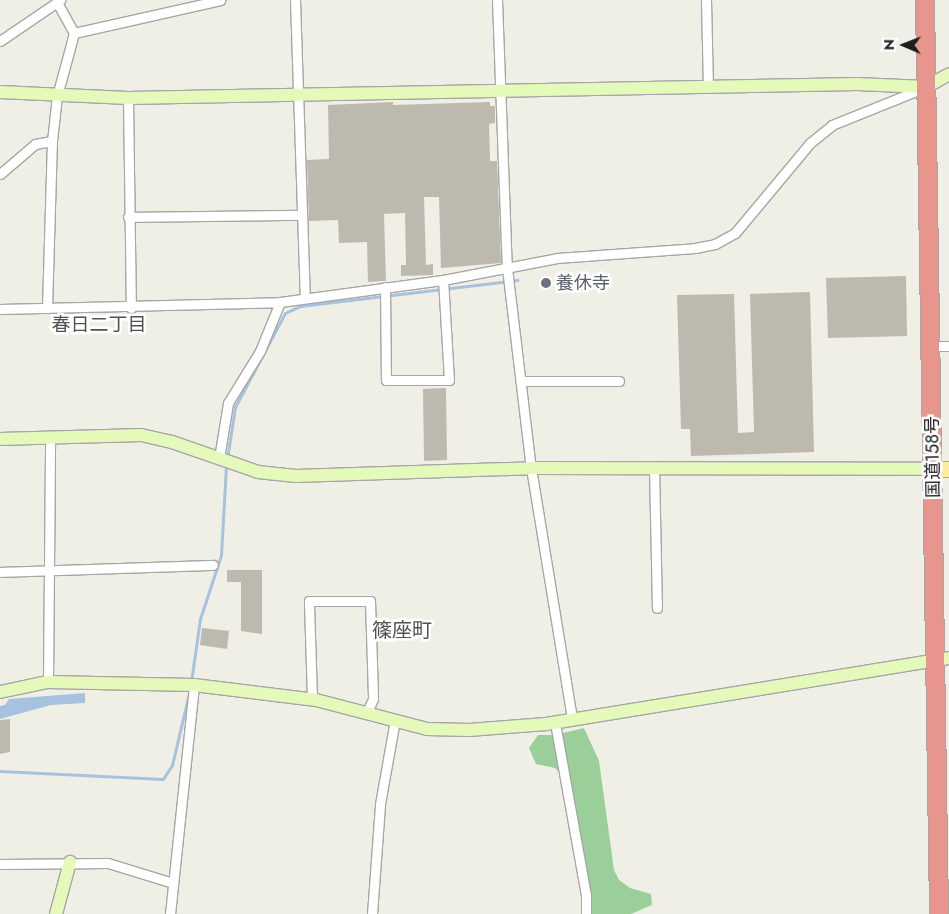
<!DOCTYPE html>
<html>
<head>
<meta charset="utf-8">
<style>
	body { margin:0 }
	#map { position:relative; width:949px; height:914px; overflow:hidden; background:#f0efe5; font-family:Jost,"Noto Sans JP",sans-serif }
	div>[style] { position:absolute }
	.forest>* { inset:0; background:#9bcf9a }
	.water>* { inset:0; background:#a6c2de }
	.stream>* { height:3px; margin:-1.5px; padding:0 1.5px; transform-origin:1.5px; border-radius:1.5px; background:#a6c2de }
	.building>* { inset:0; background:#bdb9af }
	.roads { filter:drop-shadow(1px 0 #a6a6a6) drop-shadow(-1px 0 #a6a6a6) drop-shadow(0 1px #a6a6a6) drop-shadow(0 -1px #a6a6a6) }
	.street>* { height:9px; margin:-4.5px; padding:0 4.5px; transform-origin:4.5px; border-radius:4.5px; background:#fff }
	.secondary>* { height:12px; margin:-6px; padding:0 6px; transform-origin:6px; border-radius:6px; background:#e5faba }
	.primary>* { height:15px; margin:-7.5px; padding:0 7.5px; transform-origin:7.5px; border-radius:7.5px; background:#fced9e }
	.highway>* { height:18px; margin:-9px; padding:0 9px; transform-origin:9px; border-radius:9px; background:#e7958d }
	.dots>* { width:14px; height:14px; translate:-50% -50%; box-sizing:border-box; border:2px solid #fff; border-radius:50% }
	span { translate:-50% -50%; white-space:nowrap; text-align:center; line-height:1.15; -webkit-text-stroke:5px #fff; paint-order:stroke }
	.worship-label { font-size:18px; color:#5b616d }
	.left { translate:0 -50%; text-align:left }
	.street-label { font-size:18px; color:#1f1f1f }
	.neighbourhood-label { font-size:19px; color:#525252 }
	.quarter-label { font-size:20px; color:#525252 }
	.north { position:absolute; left:879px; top:20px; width:50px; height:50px; -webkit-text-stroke:4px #fff; paint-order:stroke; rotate:271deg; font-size:14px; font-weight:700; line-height:20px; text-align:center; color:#1f1f1f }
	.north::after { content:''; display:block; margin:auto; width:18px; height:22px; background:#1f1f1f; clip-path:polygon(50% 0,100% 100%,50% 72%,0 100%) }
</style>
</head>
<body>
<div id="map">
	<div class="forest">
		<div style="clip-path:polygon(584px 728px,599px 761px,614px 870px,619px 880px,630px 888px,651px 894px,652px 905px,631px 914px,591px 914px,566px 780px,555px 768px,536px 764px,529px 748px,538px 735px,555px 735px)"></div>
	</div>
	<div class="water">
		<div style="clip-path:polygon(85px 693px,85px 703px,51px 705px,0 719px,0 706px,5px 705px,9px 699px)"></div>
	</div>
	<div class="stream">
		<div style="left:227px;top:459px;width:53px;rotate:-81.3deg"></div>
		<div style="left:235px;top:407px;width:106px;rotate:-62deg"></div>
		<div style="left:285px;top:313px;width:17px;rotate:-25deg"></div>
		<div style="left:300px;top:306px;width:219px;rotate:-6.8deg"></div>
		<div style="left:191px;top:682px;width:64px;rotate:-81.9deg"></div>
		<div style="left:200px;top:619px;width:67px;rotate:-71.8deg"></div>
		<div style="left:221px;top:555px;width:90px;rotate:-86.8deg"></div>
		<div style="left:0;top:771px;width:163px;rotate:2.8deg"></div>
		<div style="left:163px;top:779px;width:17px;rotate:-57deg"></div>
		<div style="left:172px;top:765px;width:74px;rotate:-76.7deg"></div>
	</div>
	<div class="building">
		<div style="clip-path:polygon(393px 102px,393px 105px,490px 102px,490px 106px,495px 106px,495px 123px,489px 124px,490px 161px,497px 161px,501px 263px,441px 268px,439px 197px,424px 197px,426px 265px,433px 264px,433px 275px,401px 276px,401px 265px,406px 265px,405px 213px,384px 214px,386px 281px,383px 281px,368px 282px,367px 242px,339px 243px,338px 220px,309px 221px,307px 160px,329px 159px,328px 105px)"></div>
		<div style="clip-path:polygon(906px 276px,907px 336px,828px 338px,826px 278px)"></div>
		<div style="clip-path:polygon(810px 292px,814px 452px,691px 456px,690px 429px,681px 429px,677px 295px,734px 294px,738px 433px,754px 432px,750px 294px)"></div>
		<div style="clip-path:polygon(446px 388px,447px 460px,424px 461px,423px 389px)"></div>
		<div style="clip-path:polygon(227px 570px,262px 570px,262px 634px,241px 631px,241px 582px,227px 582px)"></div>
		<div style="clip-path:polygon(202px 628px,229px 631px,227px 649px,200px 645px)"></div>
		<div style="clip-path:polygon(10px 719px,10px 752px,0 754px,0 720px)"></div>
	</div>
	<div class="roads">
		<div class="street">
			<div style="left:295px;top:0;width:297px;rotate:88.1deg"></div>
			<div style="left:497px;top:0;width:268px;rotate:87.9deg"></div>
			<div style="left:507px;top:268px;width:201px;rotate:83.2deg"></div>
			<div style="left:531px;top:468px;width:254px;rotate:80.7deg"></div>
			<div style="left:706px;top:0;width:88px;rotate:88.7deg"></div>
			<div style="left:74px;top:33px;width:150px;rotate:-12.7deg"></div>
			<div style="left:0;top:41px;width:73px;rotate:-34.3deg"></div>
			<div style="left:128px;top:98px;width:210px;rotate:89.2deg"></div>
			<div style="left:0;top:174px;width:46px;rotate:-40.6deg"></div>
			<div style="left:35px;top:144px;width:17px;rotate:-10deg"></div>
			<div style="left:128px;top:217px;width:173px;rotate:-0.7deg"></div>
			<div style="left:385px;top:287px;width:93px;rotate:89.4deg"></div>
			<div style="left:386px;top:380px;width:63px"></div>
			<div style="left:449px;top:380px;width:100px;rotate:-93.4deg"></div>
			<div style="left:47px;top:308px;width:167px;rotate:-88.3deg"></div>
			<div style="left:52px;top:141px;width:45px;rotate:-83.7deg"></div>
			<div style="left:57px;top:96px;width:65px;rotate:-74.9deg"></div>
			<div style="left:74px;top:33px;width:35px;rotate:-119deg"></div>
			<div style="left:0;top:309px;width:280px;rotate:-1.4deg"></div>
			<div style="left:280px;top:302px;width:164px;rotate:-7.7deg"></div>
			<div style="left:443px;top:280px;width:116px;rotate:-10.9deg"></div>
			<div style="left:557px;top:258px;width:138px;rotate:-4.1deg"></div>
			<div style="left:695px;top:248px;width:20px;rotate:-11deg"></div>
			<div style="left:715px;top:244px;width:23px;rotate:-29deg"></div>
			<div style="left:735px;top:233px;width:117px;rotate:-50.2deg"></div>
			<div style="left:810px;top:143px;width:28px;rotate:-39deg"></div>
			<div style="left:832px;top:125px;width:96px;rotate:-22deg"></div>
			<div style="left:931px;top:346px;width:18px"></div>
			<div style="left:522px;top:381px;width:97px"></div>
			<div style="left:219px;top:458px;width:56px;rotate:-80.7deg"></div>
			<div style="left:228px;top:403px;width:61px;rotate:-58.4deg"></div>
			<div style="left:260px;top:351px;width:53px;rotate:-67.8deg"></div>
			<div style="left:654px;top:467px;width:141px;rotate:88.8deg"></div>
			<div style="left:0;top:572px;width:213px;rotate:-1.9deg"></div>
			<div style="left:48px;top:682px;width:245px;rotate:-89.5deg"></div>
			<div style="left:312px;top:699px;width:98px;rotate:-91.8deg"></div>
			<div style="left:309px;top:601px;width:61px"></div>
			<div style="left:370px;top:601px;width:98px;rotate:88.2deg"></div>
			<div style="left:373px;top:699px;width:14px;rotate:115deg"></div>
			<div style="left:555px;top:723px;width:175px;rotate:79.8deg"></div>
			<div style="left:586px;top:895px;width:19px;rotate:90deg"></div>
			<div style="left:0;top:864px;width:108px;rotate:-0.5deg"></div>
			<div style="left:108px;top:863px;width:68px;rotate:17.1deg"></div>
			<div style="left:170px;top:914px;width:230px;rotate:-84deg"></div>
			<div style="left:372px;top:914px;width:110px;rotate:-85.8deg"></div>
			<div style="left:380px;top:804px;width:85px;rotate:-79.9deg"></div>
		</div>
		<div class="secondary">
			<div style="left:0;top:92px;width:128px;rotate:2.7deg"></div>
			<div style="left:128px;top:98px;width:729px;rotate:-1.1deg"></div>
			<div style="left:857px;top:84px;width:69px;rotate:2.5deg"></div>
			<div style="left:926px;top:87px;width:26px;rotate:-29deg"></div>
			<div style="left:0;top:439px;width:141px;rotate:-1.6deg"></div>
			<div style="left:141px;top:435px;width:32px;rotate:13deg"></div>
			<div style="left:172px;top:442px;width:91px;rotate:19.2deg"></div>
			<div style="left:258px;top:472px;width:38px;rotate:6deg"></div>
			<div style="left:296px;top:476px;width:235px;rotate:-1.9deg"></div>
			<div style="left:531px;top:468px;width:402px;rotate:0.1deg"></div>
			<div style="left:0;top:692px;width:49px;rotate:-11.8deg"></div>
			<div style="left:48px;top:682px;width:146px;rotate:1.2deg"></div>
			<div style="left:194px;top:685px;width:123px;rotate:7deg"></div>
			<div style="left:316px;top:700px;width:115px;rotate:14.6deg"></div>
			<div style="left:427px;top:729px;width:42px;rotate:1.4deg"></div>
			<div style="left:469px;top:730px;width:77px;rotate:-4.5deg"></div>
			<div style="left:546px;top:724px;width:408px;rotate:-9.3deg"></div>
			<div style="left:56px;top:914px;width:54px;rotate:-74.9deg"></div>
		</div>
		<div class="primary">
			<div style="left:933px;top:469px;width:16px"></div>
		</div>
		<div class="highway">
			<div style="left:925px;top:0;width:914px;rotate:89.12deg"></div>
		</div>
	</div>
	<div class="dots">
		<div style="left:546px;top:283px;background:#6b7280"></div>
	</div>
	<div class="worship-label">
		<span class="left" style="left:556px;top:283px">養休寺</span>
	</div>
	<div class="street-label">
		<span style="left:933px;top:457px;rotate:-91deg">国道158号</span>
	</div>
	<div class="neighbourhood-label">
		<span style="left:99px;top:325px">春日二丁目</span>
	</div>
	<div class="quarter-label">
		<span style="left:402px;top:630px">篠座町</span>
	</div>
	<div class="north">N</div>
</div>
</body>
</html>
